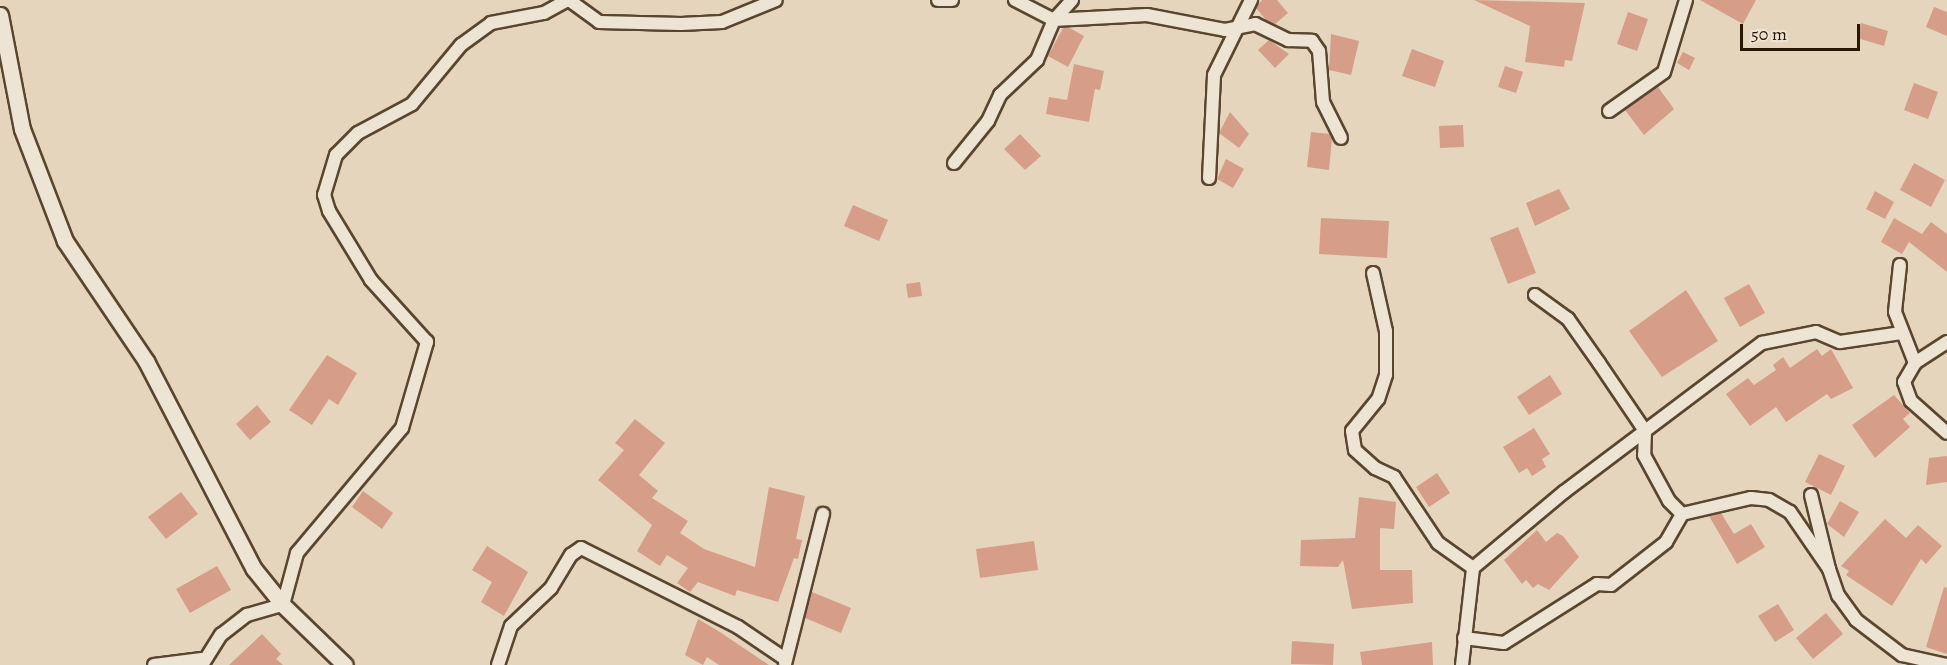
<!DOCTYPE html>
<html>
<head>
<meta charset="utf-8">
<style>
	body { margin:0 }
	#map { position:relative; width:1947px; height:665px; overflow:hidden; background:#e5d5bd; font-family:Alegreya,serif }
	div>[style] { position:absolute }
	.building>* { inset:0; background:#d69e89 }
	.roads { filter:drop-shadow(2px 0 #5a462f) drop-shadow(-2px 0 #5a462f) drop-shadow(0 2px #5a462f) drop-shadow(0 -2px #5a462f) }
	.minor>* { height:12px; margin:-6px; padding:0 6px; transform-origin:6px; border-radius:6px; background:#eee4d4 }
	.tertiary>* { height:15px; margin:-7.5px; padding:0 7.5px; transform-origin:7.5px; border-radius:7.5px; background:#eee4d4 }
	span { translate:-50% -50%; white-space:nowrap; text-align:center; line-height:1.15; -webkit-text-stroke:5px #eee4d4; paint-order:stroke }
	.scale { position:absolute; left:1740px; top:24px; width:120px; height:27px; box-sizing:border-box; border:3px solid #2b1600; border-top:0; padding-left:8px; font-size:18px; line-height:21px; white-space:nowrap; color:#2b1600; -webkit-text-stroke:4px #eee4d4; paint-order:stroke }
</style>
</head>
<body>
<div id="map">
	<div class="building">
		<div style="clip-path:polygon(1262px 0,1277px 0,1288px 13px,1275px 24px,1266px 20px,1256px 8px)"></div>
		<div style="clip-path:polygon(1474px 0,1585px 3px,1572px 61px,1565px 60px,1564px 67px,1525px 62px,1530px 26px)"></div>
		<div style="clip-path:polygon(1700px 0,1756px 0,1743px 24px)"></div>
		<div style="clip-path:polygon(1934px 7px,1947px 12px,1947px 36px,1926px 27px)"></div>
		<div style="clip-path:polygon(1628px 12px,1648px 19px,1637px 51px,1617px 44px)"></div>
		<div style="clip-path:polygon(1861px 23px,1888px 31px,1884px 46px,1857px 38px)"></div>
		<div style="clip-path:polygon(1068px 27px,1084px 36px,1068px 67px,1048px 56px,1063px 28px)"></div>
		<div style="clip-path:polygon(1331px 34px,1359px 41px,1351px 75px,1329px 70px)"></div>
		<div style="clip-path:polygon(1269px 40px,1289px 54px,1275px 68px,1258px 50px)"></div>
		<div style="clip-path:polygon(1412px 49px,1444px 61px,1435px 87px,1402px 76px)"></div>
		<div style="clip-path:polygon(1683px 52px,1695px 58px,1689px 70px,1677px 63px)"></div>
		<div style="clip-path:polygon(1074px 64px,1104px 71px,1100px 90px,1095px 89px,1089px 122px,1046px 114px,1049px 97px,1067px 100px)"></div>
		<div style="clip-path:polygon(1505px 66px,1523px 72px,1516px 93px,1498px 87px)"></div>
		<div style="clip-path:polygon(1914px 83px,1938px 92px,1928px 119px,1904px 110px)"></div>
		<div style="clip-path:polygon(1658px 87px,1674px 109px,1644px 135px,1625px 110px)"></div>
		<div style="clip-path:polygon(1230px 112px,1249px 134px,1239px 148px,1219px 133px)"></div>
		<div style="clip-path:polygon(1463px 125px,1464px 147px,1440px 148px,1439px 126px)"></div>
		<div style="clip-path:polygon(1311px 132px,1330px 134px,1332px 138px,1329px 170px,1307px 167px)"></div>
		<div style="clip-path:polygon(1020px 134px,1041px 156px,1025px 170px,1004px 149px)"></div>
		<div style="clip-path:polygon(1226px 159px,1244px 169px,1233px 188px,1217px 179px)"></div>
		<div style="clip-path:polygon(1914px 163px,1945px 180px,1931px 207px,1900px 190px)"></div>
		<div style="clip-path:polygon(1559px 189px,1570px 209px,1535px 226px,1526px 203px)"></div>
		<div style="clip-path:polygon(1875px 191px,1894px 202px,1885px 219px,1866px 209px)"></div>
		<div style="clip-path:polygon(853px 205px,888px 220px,879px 241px,844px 226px)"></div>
		<div style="clip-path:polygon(1321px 218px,1389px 221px,1387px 258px,1319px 254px)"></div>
		<div style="clip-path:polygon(1894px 218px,1922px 234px,1931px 222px,1947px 234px,1947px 272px,1909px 242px,1902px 254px,1881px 242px)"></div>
		<div style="clip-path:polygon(1518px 227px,1536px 273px,1508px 284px,1490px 238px)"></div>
		<div style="clip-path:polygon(920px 282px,922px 296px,908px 298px,906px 284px)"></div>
		<div style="clip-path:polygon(1749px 284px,1765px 313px,1740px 327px,1724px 298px)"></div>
		<div style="clip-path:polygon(1686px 290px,1718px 341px,1662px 377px,1629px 331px)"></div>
		<div style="clip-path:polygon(1817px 349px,1822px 356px,1831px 349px,1853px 388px,1831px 399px,1827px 394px,1786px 422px,1776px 407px,1750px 426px,1726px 394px,1748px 378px,1754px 385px,1776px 370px,1773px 365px,1783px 357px,1790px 368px)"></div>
		<div style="clip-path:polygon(327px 355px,357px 373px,338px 405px,329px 399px,312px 425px,289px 410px)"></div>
		<div style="clip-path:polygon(1550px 375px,1562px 394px,1529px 415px,1517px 397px)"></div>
		<div style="clip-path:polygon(1894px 395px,1910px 413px,1903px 419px,1910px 427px,1875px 458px,1852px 425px)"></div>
		<div style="clip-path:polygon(257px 405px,271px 422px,250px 440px,236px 424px)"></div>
		<div style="clip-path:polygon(635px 419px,665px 443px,639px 475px,658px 491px,652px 498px,688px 521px,680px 533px,704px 549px,755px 567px,769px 487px,805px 496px,796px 539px,802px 540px,798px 559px,794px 558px,778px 602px,737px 590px,735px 596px,698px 582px,690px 592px,677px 583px,688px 568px,667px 555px,660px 566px,637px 551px,652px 525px,598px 480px,624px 450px,615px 443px)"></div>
		<div style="clip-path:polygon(1534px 428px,1550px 454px,1542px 459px,1546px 467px,1532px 476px,1527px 468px,1519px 473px,1503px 447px)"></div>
		<div style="clip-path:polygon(1819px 454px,1845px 466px,1831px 495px,1805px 482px)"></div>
		<div style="clip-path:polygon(1947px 456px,1947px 482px,1926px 485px,1929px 458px)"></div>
		<div style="clip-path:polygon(1437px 473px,1450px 493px,1429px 507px,1416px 487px)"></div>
		<div style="clip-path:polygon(363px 491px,393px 513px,382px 529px,352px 507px)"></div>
		<div style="clip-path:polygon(181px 492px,198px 514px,166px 539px,148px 517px)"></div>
		<div style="clip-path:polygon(1359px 497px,1396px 502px,1394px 529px,1380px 528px,1380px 570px,1412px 570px,1413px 603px,1352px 609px,1343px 560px,1338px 567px,1300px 566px,1301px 540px,1355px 538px)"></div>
		<div style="clip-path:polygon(1840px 501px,1859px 512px,1844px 537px,1827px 524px)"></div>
		<div style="clip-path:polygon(1721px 513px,1734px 534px,1751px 524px,1765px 547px,1737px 564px,1709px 516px)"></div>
		<div style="clip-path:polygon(1885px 519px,1906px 538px,1918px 525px,1942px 546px,1926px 564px,1921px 559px,1892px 606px,1846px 575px,1849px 571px,1841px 566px)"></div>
		<div style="clip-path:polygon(1537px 530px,1546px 542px,1557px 533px,1563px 536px,1579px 557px,1549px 590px,1538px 584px,1533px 588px,1526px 580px,1522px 584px,1504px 560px)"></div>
		<div style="clip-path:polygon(1034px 541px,1038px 570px,980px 578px,976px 549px)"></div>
		<div style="clip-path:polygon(487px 546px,528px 572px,504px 616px,481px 602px,492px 582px,472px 570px)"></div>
		<div style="clip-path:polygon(217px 566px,231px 590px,190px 613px,176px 589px)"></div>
		<div style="clip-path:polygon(1944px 587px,1947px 588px,1947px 654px,1926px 647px)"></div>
		<div style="clip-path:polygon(812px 592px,851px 608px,841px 633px,805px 618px)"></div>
		<div style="clip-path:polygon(1778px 604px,1794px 630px,1775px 642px,1758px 616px)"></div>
		<div style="clip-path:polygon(1826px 613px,1843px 634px,1813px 659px,1796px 638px)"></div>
		<div style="clip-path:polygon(698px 619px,720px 632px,769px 665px,719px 665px,707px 657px,703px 665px,685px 655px)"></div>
		<div style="clip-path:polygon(262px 634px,281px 654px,276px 659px,283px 665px,229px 665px)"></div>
		<div style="clip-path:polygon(1292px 641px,1334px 644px,1333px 665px,1291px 664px)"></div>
		<div style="clip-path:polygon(1432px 642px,1433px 665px,1362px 665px,1360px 652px)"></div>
	</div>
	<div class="roads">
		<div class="minor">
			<div style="left:569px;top:0;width:37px;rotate:36deg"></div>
			<div style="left:599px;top:22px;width:82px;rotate:1.4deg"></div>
			<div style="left:681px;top:24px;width:41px;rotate:-2.8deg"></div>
			<div style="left:722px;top:22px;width:58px;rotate:-22.2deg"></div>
			<div style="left:938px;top:0;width:14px"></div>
			<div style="left:1015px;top:0;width:44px;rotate:27.1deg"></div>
			<div style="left:1054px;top:20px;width:93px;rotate:-3.1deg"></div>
			<div style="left:1147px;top:15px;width:79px;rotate:10.9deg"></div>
			<div style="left:1225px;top:30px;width:31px;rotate:-11deg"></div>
			<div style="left:1255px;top:24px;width:37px;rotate:26deg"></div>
			<div style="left:1288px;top:40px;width:24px;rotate:2deg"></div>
			<div style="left:1312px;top:41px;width:12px;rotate:55deg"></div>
			<div style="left:1319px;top:51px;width:51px;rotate:85.5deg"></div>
			<div style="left:1323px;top:102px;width:40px;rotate:63.4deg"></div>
			<div style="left:1609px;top:111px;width:67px;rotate:-35.3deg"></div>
			<div style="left:1664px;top:72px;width:75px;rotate:-73deg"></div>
			<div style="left:954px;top:163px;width:54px;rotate:-51deg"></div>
			<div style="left:988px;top:121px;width:29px;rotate:-65deg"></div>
			<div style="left:1000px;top:95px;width:51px;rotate:-43.4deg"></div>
			<div style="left:1037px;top:60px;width:43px;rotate:-67deg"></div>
			<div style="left:1054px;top:20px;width:27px;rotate:-48deg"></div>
			<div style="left:1209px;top:178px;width:103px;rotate:-87.2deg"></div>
			<div style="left:1214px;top:75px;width:84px;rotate:-63.7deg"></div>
			<div style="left:1900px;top:265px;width:47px;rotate:96.1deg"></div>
			<div style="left:1895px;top:312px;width:55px;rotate:68.6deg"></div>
			<div style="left:1373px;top:273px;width:59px;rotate:77.4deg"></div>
			<div style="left:1386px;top:331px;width:44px;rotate:90deg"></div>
			<div style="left:1386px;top:375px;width:25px;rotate:108deg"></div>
			<div style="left:1378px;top:399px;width:41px;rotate:129.1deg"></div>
			<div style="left:1352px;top:431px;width:19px;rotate:81deg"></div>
			<div style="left:1355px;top:450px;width:27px;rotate:42deg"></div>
			<div style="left:1375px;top:468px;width:21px;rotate:25deg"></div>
			<div style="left:1394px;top:477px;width:79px;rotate:56.3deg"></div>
			<div style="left:1438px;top:543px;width:43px;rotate:35.5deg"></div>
			<div style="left:1535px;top:295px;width:41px;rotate:36deg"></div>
			<div style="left:1568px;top:319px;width:54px;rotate:54.8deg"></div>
			<div style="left:1599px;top:363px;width:82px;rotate:55.9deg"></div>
			<div style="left:1645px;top:431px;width:24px;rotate:92deg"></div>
			<div style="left:1644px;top:455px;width:52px;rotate:61.5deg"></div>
			<div style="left:1669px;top:501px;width:18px;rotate:45deg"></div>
			<div style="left:1682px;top:514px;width:71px;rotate:-13.1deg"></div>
			<div style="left:1751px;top:498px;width:18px;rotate:6deg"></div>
			<div style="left:1769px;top:500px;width:24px;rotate:30deg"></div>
			<div style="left:1790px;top:512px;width:69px;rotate:55.6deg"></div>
			<div style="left:1947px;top:342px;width:38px;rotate:147deg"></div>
			<div style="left:1915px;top:363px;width:22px;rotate:120deg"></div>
			<div style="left:1904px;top:382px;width:20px;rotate:70deg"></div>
			<div style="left:1911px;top:401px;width:48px;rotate:41.6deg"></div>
			<div style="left:1811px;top:495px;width:76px;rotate:76.3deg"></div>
			<div style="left:1829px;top:569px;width:28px;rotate:71deg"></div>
			<div style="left:1838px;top:595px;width:31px;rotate:54deg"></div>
			<div style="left:1856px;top:620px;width:58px;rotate:37.3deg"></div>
			<div style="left:1902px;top:655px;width:45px;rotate:12.8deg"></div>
			<div style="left:1464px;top:638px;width:40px;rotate:7.1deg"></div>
			<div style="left:1504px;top:643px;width:110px;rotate:-32.4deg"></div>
			<div style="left:1597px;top:584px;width:14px;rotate:4deg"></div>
			<div style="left:1611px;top:585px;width:70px;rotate:-38deg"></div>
			<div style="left:1666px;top:542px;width:32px;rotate:-60deg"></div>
			<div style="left:785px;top:664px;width:155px;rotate:-75.8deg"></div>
			<div style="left:154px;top:665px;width:48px;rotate:-7.1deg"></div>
			<div style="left:202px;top:665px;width:36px;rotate:-58deg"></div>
			<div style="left:221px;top:635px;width:33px;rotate:-38deg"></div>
			<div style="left:247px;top:615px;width:37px;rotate:-16deg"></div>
			<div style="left:283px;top:605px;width:54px;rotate:-74.9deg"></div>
			<div style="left:297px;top:553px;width:163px;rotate:-50deg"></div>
			<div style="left:402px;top:428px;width:90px;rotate:-73.8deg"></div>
			<div style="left:427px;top:342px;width:84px;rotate:-132.1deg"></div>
			<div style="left:371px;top:280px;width:81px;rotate:-121.3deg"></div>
			<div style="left:329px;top:211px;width:17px;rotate:-107deg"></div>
			<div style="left:324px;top:195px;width:42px;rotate:-73.3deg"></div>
			<div style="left:336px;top:155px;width:31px;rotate:-45deg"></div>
			<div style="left:358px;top:133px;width:61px;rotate:-28.2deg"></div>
			<div style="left:412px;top:104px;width:77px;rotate:-50.3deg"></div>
			<div style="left:461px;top:45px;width:37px;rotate:-36deg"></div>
			<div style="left:491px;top:23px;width:54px;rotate:-10.7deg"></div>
			<div style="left:544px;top:13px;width:26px;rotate:-29deg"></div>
			<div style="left:498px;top:665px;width:41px;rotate:-71.6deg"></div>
			<div style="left:511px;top:626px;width:55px;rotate:-43.5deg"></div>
			<div style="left:551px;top:588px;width:39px;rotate:-59deg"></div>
			<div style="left:571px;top:555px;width:12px;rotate:-35deg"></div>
			<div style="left:581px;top:548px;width:176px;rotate:26.7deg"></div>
			<div style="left:738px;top:627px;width:57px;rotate:34.2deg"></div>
			<div style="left:1462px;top:665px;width:98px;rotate:-83.5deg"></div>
			<div style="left:1473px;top:568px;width:119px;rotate:-39.9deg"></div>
			<div style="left:1564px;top:492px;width:248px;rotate:-37deg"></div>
			<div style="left:1762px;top:343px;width:55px;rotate:-11.5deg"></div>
			<div style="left:1816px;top:332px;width:26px;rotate:23deg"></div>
			<div style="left:1840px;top:342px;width:62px;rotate:-8.4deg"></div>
		</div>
		<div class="tertiary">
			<div style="left:0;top:15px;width:116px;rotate:79.1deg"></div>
			<div style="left:22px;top:129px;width:120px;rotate:69deg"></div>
			<div style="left:65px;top:241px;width:145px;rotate:56deg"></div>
			<div style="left:146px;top:361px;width:234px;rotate:62.6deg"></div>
			<div style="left:254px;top:569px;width:46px;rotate:51.1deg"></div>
			<div style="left:283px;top:605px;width:86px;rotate:44.1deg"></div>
		</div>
	</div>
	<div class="scale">50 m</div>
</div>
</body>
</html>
